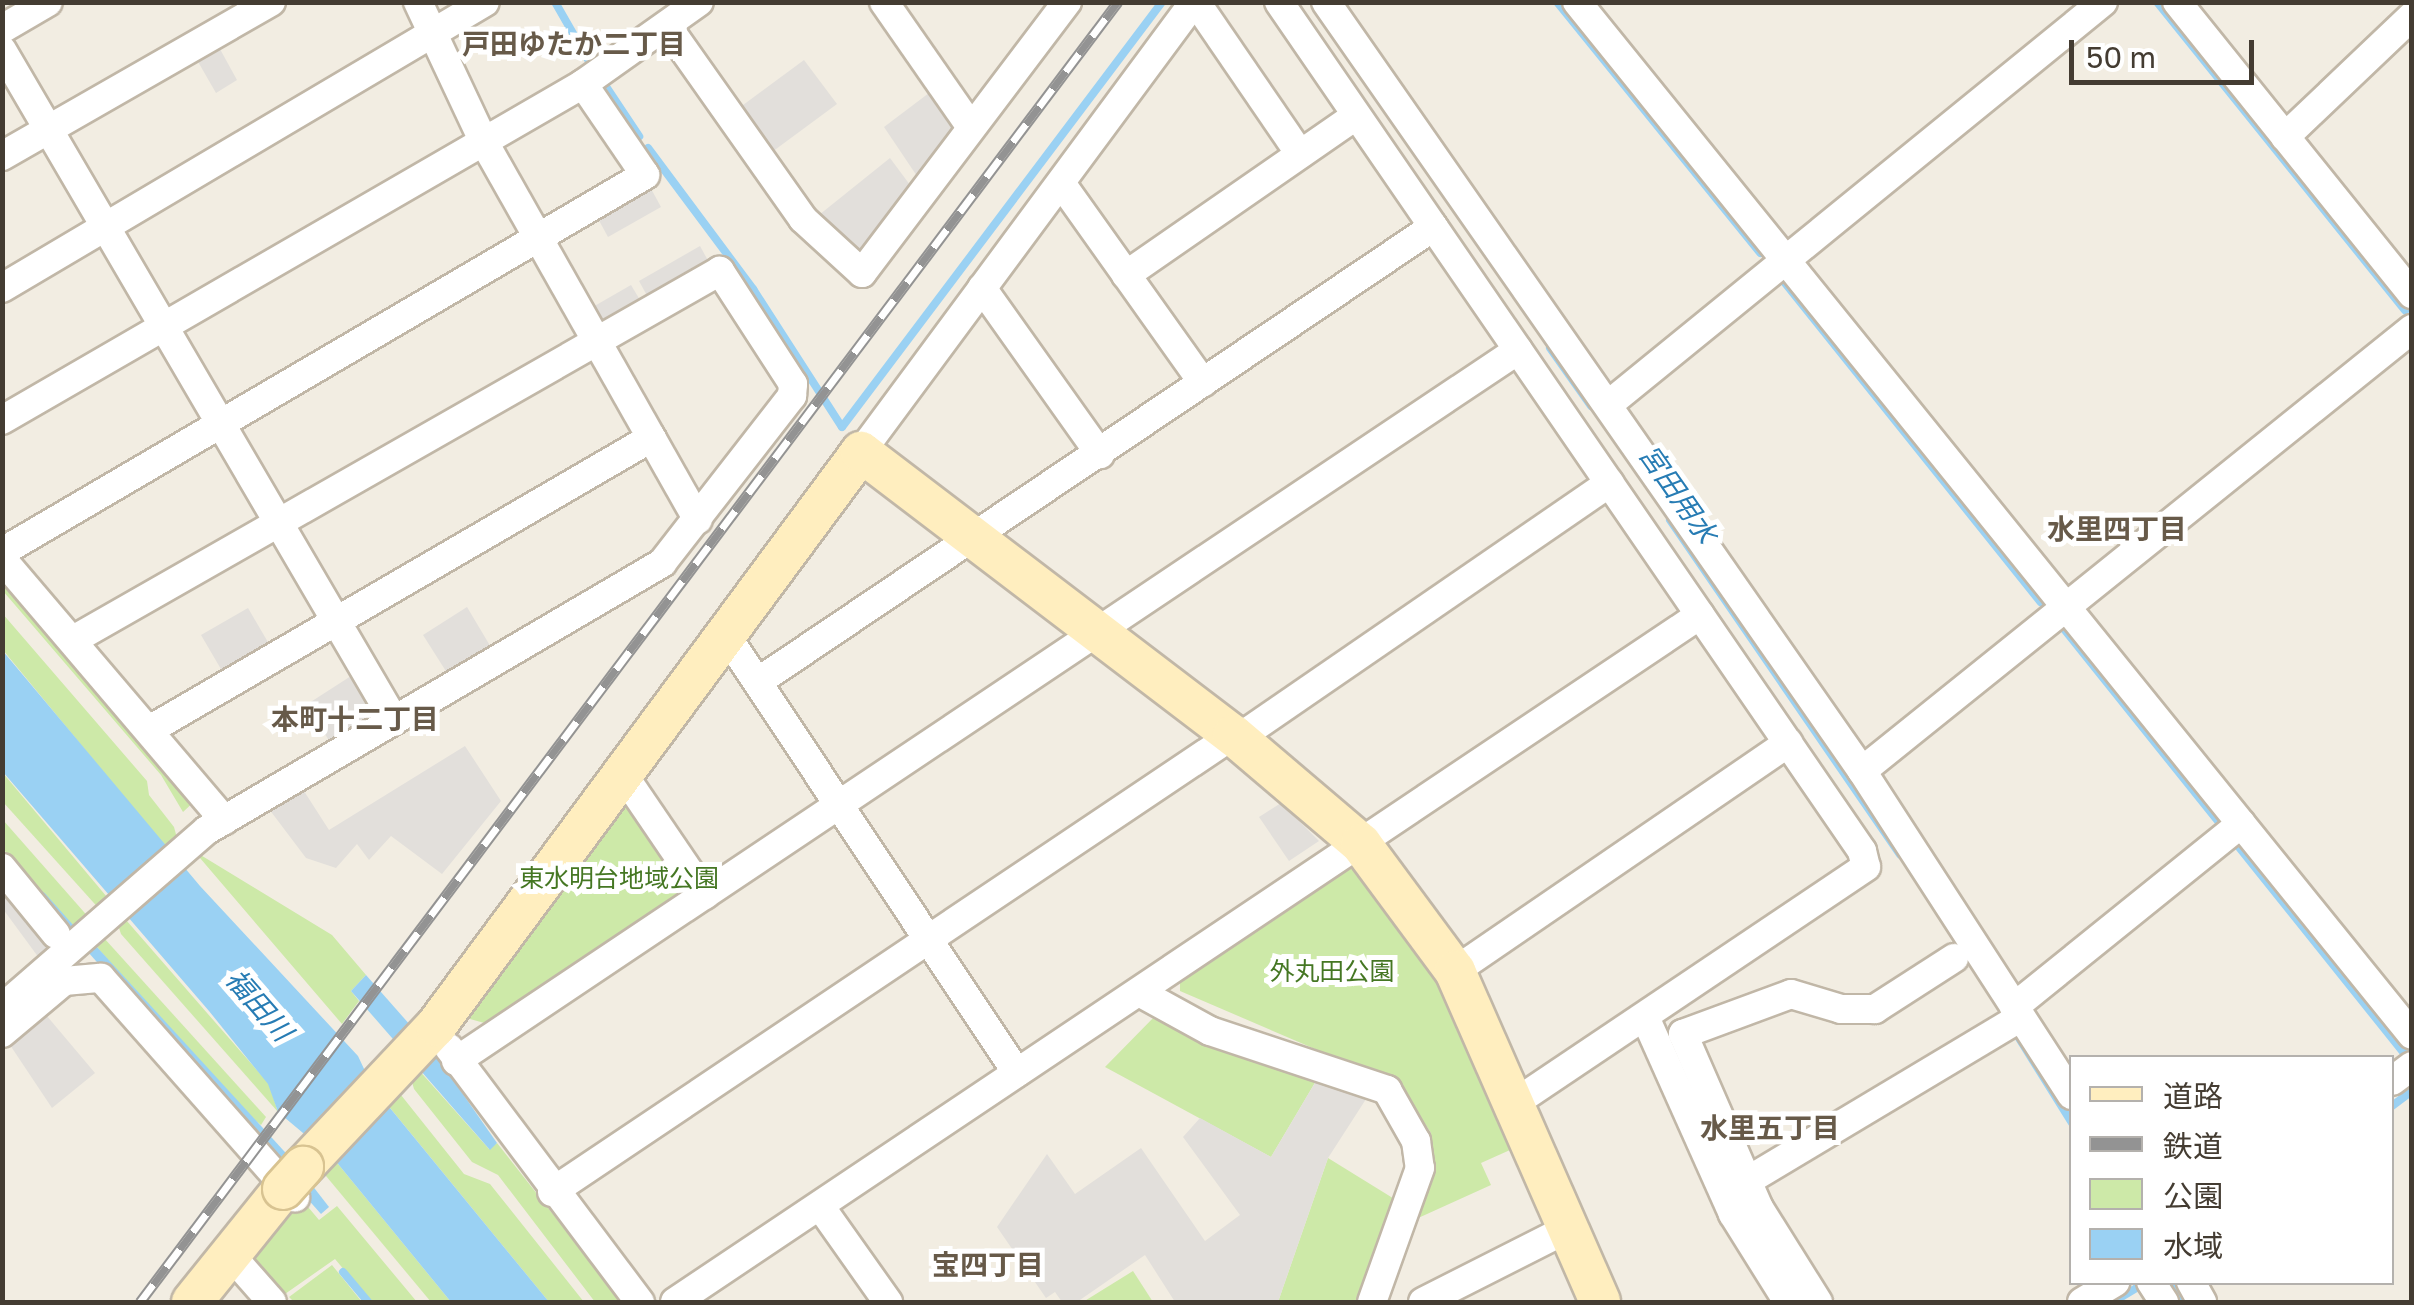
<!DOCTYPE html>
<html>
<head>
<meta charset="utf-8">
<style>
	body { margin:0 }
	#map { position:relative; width:2414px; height:1305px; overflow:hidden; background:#f2ede2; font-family:"Golos Text","Noto Sans JP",sans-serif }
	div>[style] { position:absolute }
	.green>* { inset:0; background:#cde9a8 }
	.parking>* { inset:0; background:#e2dfdb }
	.water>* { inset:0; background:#9ad1f3 }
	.stream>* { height:8px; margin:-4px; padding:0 4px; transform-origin:4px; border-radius:4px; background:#9ad1f3 }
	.roads { filter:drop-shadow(2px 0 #c1b7a7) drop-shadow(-2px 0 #c1b7a7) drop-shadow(0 2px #c1b7a7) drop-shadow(0 -2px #c1b7a7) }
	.street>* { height:28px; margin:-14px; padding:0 14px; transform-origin:14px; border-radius:14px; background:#fff }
	.secondary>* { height:40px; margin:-20px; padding:0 20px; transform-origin:20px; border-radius:20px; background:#ffeebf }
	.rail>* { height:11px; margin-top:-5.5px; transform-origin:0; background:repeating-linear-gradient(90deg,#fff 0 22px,#939393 0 44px); box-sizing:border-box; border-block:2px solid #939393 }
	.bridges { filter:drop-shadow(2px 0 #d8c391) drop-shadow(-2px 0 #d8c391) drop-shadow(0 2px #d8c391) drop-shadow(0 -2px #d8c391) }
	.secondary-bridge>* { height:40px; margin:-20px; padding:0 20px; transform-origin:20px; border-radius:20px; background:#ffeebf }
	span { translate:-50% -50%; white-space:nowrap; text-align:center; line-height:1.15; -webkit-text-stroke:10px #fff; paint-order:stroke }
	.park-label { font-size:25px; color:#457723 }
	.neighbourhood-label { font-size:28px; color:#675a49; font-weight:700 }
	.water-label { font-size:28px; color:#277cb4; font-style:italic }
	.frame { position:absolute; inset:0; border:5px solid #443c32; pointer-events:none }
	.legend { position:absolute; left:2069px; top:1055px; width:325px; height:230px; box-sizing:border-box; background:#fff; border:2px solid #b4b1ad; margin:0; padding:12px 18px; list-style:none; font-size:30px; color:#443c32 }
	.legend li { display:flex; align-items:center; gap:20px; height:50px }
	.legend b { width:50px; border:2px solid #b4b1ad }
	.scale { position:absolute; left:2069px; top:40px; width:185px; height:45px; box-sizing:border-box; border:5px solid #443c32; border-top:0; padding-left:12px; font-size:30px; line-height:35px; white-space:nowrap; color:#443c32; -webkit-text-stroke:8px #fff; paint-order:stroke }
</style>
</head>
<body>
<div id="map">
	<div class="green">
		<div style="clip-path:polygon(2px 571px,198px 798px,183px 812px,161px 775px,3px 591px)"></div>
		<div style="clip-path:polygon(2px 613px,147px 781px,149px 795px,174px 827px,177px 838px,166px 848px,3px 650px)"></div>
		<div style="clip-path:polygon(2px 772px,112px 903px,102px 912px,3px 802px)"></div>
		<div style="clip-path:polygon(614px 807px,628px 807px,683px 885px,680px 897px,488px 1024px,470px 1019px,467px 1003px)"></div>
		<div style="clip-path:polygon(3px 820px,91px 920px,78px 931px,3px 849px)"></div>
		<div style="clip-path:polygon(194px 851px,332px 935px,366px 975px,351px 991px,359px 1001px,342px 1024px)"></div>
		<div style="clip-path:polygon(1350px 864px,1441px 989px,1510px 1150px,1481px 1163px,1491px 1185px,1416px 1219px,1429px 1190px,1431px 1133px,1399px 1085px,1180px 991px,1180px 976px)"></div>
		<div style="clip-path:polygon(126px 920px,269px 1084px,278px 1112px,121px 934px,118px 925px)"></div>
		<div style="clip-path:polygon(104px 938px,266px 1117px,261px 1125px,232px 1101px,96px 946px)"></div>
		<div style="clip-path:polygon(1157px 1014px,1184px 1034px,1316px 1081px,1271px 1157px,1105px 1067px)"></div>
		<div style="clip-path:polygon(417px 1068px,489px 1149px,497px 1143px,622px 1302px,595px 1302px,498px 1175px,472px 1162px,414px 1089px,410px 1075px)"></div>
		<div style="clip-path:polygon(397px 1090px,464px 1174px,490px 1184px,584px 1302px,549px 1302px,386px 1103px)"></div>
		<div style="clip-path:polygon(1328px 1158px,1396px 1200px,1355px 1302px,1278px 1302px)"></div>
		<div style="clip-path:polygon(334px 1159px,451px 1302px,431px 1302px,321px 1170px)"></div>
		<div style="clip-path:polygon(303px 1201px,319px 1220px,337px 1206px,417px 1302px,371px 1302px,335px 1259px,285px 1294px,254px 1257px)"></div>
		<div style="clip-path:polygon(332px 1265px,362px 1302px,294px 1302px,289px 1297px)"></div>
		<div style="clip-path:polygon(1133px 1271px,1153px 1302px,1083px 1302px)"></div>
	</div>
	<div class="parking">
		<div style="clip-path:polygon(215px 40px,237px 80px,216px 93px,193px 53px)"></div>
		<div style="clip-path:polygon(804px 60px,837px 104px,772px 152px,739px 108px)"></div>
		<div style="clip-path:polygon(929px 93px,954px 130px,921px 182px,884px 127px)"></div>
		<div style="clip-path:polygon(890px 158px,913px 189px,867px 251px,858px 252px,819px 215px)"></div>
		<div style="clip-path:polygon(649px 185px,661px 207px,608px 237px,596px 215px)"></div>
		<div style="clip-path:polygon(700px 246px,711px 266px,650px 301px,639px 281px)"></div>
		<div style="clip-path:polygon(631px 285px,643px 305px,607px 325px,598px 321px,591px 308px)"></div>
		<div style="clip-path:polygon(467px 607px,492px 649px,449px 676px,423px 635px)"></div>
		<div style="clip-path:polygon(248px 608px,272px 649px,225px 676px,201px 635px)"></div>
		<div style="clip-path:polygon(351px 676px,372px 709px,368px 722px,332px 745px,306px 705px)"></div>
		<div style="clip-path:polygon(465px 746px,501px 801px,442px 874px,391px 836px,369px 860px,357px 844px,336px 868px,306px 858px,269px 809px,302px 788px,329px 830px)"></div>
		<div style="clip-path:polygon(1281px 803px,1319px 841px,1289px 861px,1259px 817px)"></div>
		<div style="clip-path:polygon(2px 890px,54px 946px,39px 958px,3px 909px)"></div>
		<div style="clip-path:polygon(41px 1009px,95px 1073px,52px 1108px,6px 1039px)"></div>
		<div style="clip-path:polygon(1316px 1081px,1368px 1096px,1328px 1158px,1278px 1302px,1175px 1302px,1145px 1255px,1077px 1302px,1062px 1302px,1055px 1292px,1046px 1298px,997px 1227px,1047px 1154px,1075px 1194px,1141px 1148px,1205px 1241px,1240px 1215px,1183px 1137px,1200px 1118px,1271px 1157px)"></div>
	</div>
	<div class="water">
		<div style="clip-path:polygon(2px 650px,200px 886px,358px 1056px,372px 1086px,549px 1302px,451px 1302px,334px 1159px,278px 1112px,268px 1084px,209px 1011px,3px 772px)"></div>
		<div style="clip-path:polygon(96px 946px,294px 1162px,329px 1207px,321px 1214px,88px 952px)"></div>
		<div style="clip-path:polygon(366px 975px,433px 1051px,497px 1143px,490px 1150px,351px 991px)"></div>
	</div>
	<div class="stream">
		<div style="left:555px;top:2px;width:76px;rotate:60.1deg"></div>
		<div style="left:1557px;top:2px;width:323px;rotate:51deg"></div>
		<div style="left:2157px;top:2px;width:396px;rotate:51.2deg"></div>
		<div style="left:601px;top:79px;width:69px;rotate:56.3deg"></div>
		<div style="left:648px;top:148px;width:176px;rotate:53.3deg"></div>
		<div style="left:753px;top:289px;width:164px;rotate:57.2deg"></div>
		<div style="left:842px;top:427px;width:532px;rotate:-53.02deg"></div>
		<div style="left:1785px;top:283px;width:409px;rotate:51.3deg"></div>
		<div style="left:1550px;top:348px;width:71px;rotate:54.7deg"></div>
		<div style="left:1670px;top:520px;width:406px;rotate:55.5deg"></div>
		<div style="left:2064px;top:629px;width:250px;rotate:51.3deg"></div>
		<div style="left:2234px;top:841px;width:272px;rotate:51.3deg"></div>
		<div style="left:42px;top:896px;width:50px;rotate:48.3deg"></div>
		<div style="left:2017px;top:1035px;width:104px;rotate:58deg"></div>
		<div style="left:2392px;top:1106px;width:25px;rotate:-37deg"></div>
		<div style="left:343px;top:1272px;width:39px;rotate:50deg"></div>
		<div style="left:2170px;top:1282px;width:24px;rotate:57deg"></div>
		<div style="left:2113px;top:1302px;width:29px;rotate:-31deg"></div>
	</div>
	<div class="roads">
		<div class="street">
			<div style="left:418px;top:2px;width:155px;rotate:64.8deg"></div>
			<div style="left:484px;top:142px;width:434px;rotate:60.5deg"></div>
			<div style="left:884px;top:2px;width:152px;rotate:55.2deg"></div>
			<div style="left:1196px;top:2px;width:184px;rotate:55.6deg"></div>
			<div style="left:1279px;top:2px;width:1030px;rotate:55.52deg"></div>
			<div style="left:1862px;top:851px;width:16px;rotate:76deg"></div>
			<div style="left:1866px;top:867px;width:423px;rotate:146.1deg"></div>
			<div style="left:1326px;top:2px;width:937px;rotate:55.12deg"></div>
			<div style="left:1862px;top:771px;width:386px;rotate:57.1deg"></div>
			<div style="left:1577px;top:2px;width:1328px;rotate:51.05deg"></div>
			<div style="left:2177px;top:2px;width:375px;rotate:51.2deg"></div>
			<div style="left:667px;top:26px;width:236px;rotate:54.8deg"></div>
			<div style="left:803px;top:219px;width:80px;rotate:42.5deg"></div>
			<div style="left:862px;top:273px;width:340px;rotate:-52.9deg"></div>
			<div style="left:2px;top:29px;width:53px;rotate:-30.4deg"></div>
			<div style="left:2px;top:50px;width:776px;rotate:59.67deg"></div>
			<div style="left:583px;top:84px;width:142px;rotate:-35.3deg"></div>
			<div style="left:2285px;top:137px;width:175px;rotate:-43.6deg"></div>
			<div style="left:2px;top:156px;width:310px;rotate:-29.8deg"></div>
			<div style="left:1061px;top:183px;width:245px;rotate:54.6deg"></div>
			<div style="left:1126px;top:275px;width:280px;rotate:-34.7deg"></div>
			<div style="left:2px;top:288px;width:561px;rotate:-30.63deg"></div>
			<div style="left:982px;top:288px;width:204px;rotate:54.6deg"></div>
			<div style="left:1609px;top:404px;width:637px;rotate:-39.14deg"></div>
			<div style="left:2px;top:420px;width:671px;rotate:-30.04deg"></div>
			<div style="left:583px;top:84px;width:110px;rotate:55.7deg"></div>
			<div style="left:645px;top:175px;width:745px;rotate:149.62deg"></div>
			<div style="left:861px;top:452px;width:560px;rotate:-53.5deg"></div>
			<div style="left:2px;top:559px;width:343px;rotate:49.6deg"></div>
			<div style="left:724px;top:632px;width:529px;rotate:56.4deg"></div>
			<div style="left:759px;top:681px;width:813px;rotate:-33.96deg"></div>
			<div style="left:151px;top:729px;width:579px;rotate:-30.2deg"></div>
			<div style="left:1237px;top:739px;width:452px;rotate:-34.5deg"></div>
			<div style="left:620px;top:770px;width:151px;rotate:55.8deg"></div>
			<div style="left:1862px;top:771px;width:706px;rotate:-38.79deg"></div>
			<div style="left:2px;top:868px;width:85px;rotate:50.7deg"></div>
			<div style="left:1455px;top:971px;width:404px;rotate:-34.4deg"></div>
			<div style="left:1139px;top:992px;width:81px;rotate:28.8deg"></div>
			<div style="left:1210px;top:1031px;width:187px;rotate:18.4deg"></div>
			<div style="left:1387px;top:1090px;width:59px;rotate:60.4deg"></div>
			<div style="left:1416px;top:1141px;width:27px;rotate:82deg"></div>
			<div style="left:1420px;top:1168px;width:142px;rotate:109.7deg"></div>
			<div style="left:2014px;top:1007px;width:292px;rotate:-38.9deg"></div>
			<div style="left:2px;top:1008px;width:271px;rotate:-41deg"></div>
			<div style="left:207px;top:830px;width:528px;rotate:-30.4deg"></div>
			<div style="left:662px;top:563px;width:212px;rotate:-52.1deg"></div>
			<div style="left:792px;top:396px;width:12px;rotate:-85deg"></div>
			<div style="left:793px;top:384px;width:135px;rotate:-122.9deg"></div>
			<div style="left:720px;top:271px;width:745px;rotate:150.3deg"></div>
			<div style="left:1645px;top:1017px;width:216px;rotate:65.9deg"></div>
			<div style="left:1733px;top:1214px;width:104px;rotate:58deg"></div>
			<div style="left:2px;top:1033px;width:81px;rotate:-40deg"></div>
			<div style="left:64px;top:981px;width:37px;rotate:-5deg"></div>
			<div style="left:101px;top:978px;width:293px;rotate:48.5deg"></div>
			<div style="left:449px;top:1048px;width:318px;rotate:53.1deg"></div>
			<div style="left:456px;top:1061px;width:1278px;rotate:-33.8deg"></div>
			<div style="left:2392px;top:1081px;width:25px;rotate:-37deg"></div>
			<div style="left:1747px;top:1181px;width:319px;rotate:-30.9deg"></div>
			<div style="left:552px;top:1192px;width:820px;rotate:-33.86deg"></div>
			<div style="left:820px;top:1206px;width:118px;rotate:54.7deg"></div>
			<div style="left:242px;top:1268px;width:45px;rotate:48.6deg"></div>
			<div style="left:2151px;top:1282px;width:24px;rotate:57deg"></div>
			<div style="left:2191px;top:1282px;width:23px;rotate:61deg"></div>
			<div style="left:675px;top:1302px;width:1234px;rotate:-33.83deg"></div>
			<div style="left:1423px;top:1302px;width:161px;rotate:-26.9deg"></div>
			<div style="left:1818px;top:1302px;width:111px;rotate:-122.1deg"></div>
			<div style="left:1759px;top:1208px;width:190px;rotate:-113.6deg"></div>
			<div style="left:1683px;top:1034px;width:115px;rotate:-20.3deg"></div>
			<div style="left:1791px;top:994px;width:52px;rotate:16.7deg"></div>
			<div style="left:1841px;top:1009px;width:34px"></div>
			<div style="left:1875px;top:1009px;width:94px;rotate:-32.8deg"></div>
			<div style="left:2082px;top:1302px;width:39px;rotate:-31deg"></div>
		</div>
		<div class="secondary">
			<div style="left:303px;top:1167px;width:194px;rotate:-46.7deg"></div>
			<div style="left:436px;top:1026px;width:714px;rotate:-53.48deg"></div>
			<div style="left:861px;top:452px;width:467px;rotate:37.3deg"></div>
			<div style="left:1233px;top:735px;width:168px;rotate:40.4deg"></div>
			<div style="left:1361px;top:844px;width:158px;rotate:53.5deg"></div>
			<div style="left:1455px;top:971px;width:361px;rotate:66.3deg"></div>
			<div style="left:192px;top:1302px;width:145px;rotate:-51.2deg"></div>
		</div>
	</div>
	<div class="rail">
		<div style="left:140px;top:1302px;width:1627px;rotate:-53.05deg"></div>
	</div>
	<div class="bridges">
		<div class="secondary-bridge">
			<div style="left:283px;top:1189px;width:30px;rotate:-48deg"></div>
		</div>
	</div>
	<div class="park-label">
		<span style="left:619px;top:878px">東水明台地域公園</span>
		<span style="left:1332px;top:971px">外丸田公園</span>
	</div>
	<div class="neighbourhood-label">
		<span style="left:574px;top:44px">戸田ゆたか二丁目</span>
		<span style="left:2117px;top:529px">水里四丁目</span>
		<span style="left:355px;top:719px">本町十二丁目</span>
		<span style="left:1770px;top:1128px">水里五丁目</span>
		<span style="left:988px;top:1265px">宝四丁目</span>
	</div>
	<div class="water-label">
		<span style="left:1678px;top:494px;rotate:55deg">宮田用水</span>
		<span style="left:259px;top:1005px;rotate:49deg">福田川</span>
	</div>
	<div class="frame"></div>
	<ul class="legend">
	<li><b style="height:12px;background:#ffeebf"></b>道路</li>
	<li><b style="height:12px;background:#939393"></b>鉄道</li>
	<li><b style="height:28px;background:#cde9a8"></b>公園</li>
	<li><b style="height:28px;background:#9ad1f3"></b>水域</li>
	</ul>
	<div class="scale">50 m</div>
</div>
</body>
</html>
